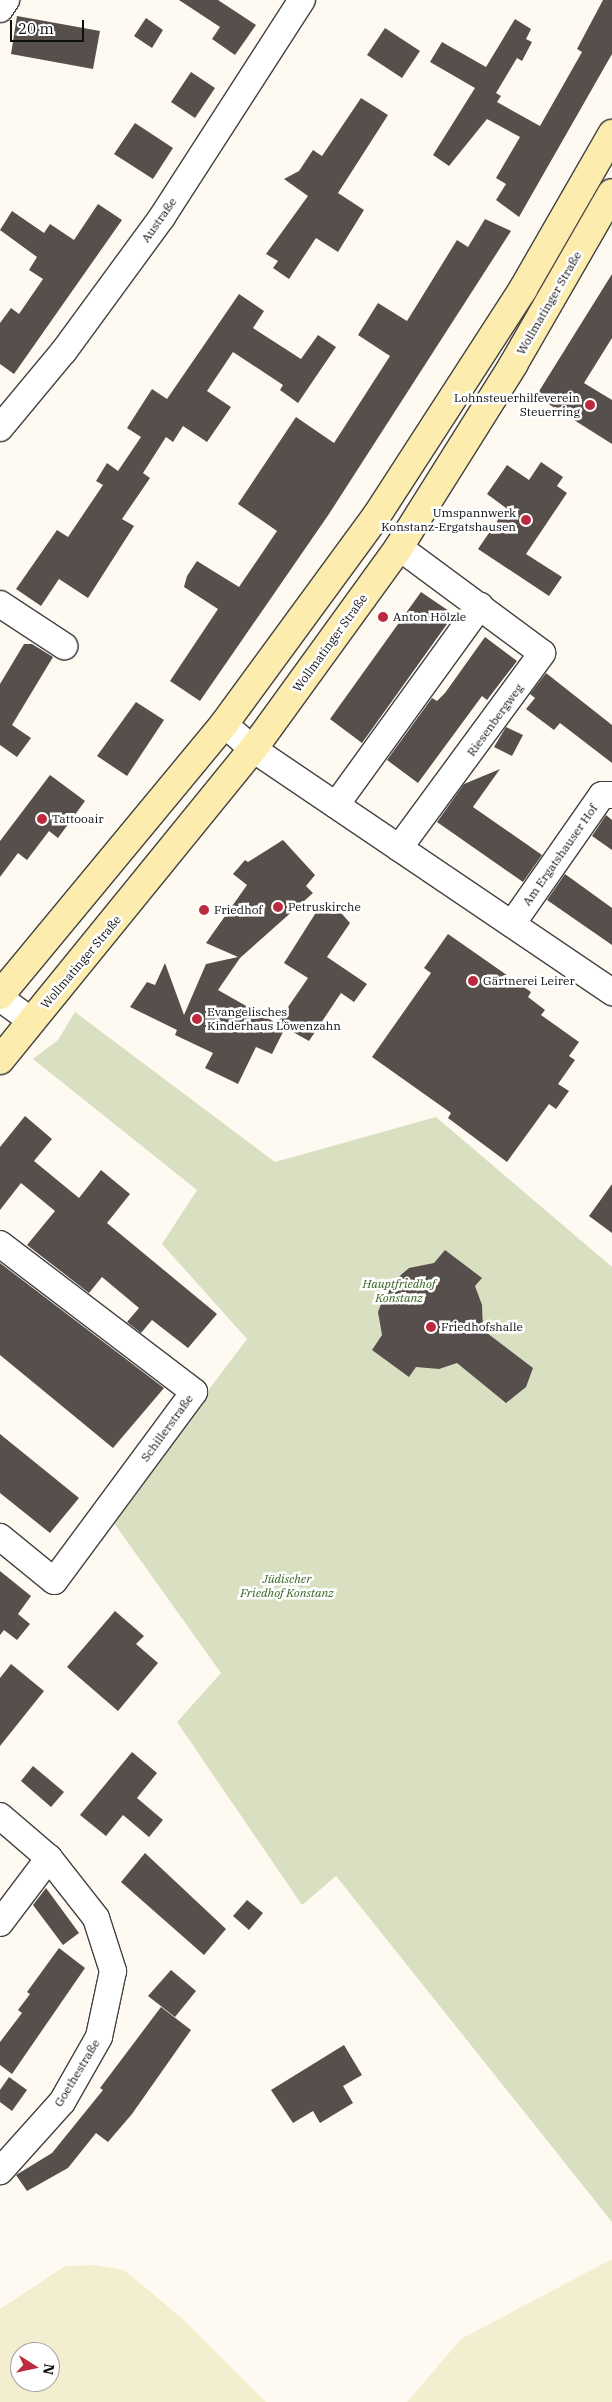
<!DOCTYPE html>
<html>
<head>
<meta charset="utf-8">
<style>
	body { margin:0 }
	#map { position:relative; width:612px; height:2402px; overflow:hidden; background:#fffaf1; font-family:"IBM Plex Serif",serif }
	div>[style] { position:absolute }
	.farmland>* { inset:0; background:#f4eed1 }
	.cemetery>* { inset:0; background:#d9e0c2 }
	.building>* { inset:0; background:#574f4b }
	.roads { filter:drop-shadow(1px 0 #424242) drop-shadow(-1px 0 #424242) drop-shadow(0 1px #424242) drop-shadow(0 -1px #424242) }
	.minor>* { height:26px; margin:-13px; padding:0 13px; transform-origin:13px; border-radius:13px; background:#fff }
	.secondary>* { height:28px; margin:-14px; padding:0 14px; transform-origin:14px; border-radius:14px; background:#fcecae }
	.dots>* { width:14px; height:14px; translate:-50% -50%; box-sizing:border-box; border:2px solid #fff; border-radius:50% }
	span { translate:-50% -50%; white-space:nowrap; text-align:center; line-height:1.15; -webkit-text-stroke:5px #fff; paint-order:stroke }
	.street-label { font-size:12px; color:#0f0f0f }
	.poi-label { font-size:12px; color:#0f0f0f }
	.right { translate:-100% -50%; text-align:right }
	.left { translate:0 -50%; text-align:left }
	.park-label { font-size:12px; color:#356520; font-style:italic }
	.north { position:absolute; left:10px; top:2342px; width:50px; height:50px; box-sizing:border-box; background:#fff; border:1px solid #9f9f9f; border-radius:50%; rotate:100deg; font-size:14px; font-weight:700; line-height:20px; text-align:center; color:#0f0f0f }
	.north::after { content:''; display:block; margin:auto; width:18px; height:22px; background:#bb2a3f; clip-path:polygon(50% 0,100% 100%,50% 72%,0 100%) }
	.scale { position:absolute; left:10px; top:20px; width:74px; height:22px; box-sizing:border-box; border:2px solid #0f0f0f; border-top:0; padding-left:6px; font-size:15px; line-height:18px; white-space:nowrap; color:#0f0f0f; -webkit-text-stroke:4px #fff; paint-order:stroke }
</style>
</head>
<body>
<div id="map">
	<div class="farmland">
		<div style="clip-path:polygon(612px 2259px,612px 2402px,407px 2402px,461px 2339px)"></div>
		<div style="clip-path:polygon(evenodd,96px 2265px,124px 2270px,183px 2319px,266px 2402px,0 2402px,0 2309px,65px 2266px,96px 2265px,20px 2352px,50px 2352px,50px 2382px,20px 2382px,20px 2352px)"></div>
	</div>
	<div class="cemetery">
		<div style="clip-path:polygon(75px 1012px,275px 1162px,436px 1117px,612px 1267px,612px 2222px,336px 1876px,302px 1905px,177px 1722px,221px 1673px,111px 1519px,247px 1339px,162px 1244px,197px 1190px,33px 1059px,58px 1040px)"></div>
	</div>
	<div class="building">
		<div style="clip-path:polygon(179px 0,218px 0,256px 25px,235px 55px,212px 39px,220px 27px)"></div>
		<div style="clip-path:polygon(603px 0,612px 0,612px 54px,519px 217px,496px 200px,506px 184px,496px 178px,520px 137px,487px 119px,449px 166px,433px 155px,475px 88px,430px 62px,442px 42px,486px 67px,515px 19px,531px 29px,526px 39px,532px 42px,522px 61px,517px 58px,496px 93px,501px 96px,497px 102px,540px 126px,582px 52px,577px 49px)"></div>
		<div style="clip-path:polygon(17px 16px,100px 31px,93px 69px,11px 54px)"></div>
		<div style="clip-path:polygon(146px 18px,163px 30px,152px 48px,134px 36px)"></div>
		<div style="clip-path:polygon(385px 28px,420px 51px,402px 78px,367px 55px)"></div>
		<div style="clip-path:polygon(191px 72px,215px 88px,195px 118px,171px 102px)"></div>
		<div style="clip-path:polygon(361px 98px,388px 115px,338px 193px,364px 210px,338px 252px,316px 238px,289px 279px,273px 268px,278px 261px,266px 254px,308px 196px,284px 179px,299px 171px,313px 150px,322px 156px)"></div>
		<div style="clip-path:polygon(135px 123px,173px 148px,153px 179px,114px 154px)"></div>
		<div style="clip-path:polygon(98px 204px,122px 220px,14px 374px,0 364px,0 323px,11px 308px,19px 314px,43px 279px,29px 270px,37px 257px,0 230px,12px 211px,44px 233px,50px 224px,74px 240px)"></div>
		<div style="clip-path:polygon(485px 219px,511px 231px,329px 514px,200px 701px,170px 681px,218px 609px,184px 587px,187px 576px,197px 561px,239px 587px,277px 531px,238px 504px,296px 417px,334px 443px,390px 356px,358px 335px,378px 303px,407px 321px,457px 240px,468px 247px)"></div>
		<div style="clip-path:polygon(612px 274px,612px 338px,584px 383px,612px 400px,612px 444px,536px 396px)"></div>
		<div style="clip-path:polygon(239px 294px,264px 311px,253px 328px,301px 359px,318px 335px,336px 347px,298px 403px,280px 390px,283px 385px,233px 352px,207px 391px,231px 407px,207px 442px,183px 426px,173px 442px,166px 437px,143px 473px,150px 478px,122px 519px,134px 526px,88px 598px,59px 579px,41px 606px,16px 589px,57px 530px,68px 537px,103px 485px,96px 481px,107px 463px,118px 471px,141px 437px,127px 428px,152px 389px,167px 399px)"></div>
		<div style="clip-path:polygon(541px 462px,563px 477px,557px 486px,567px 493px,526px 554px,562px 577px,549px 596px,478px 549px,506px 508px,487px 494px,507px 465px,529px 480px)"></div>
		<div style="clip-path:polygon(421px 592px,449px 611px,442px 621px,447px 624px,362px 743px,330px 719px)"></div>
		<div style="clip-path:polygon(485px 637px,517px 661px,487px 700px,482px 696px,418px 783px,387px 760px,432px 698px,437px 701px,445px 693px)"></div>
		<div style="clip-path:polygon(24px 644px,32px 644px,53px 657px,12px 725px,31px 738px,17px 757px,0 745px,0 684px)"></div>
		<div style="clip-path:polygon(546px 673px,612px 725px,612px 763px,560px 723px,554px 730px,526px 709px,535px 698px,530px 694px)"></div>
		<div style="clip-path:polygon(136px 702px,164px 720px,127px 776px,97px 756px)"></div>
		<div style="clip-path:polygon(506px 727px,523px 735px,512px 756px,494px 747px)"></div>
		<div style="clip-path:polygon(500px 769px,473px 807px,542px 855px,523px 882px,437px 822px,464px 784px)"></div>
		<div style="clip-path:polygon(50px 775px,85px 801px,58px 838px,49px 831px,27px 860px,18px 853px,0 877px,0 841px)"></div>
		<div style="clip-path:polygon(606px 815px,612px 820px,612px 850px,592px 836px)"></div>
		<div style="clip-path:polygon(283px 840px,315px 875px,306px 886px,313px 893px,240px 958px,218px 990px,285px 1028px,272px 1054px,256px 1047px,238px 1084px,205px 1068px,213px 1053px,175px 1035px,177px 1030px,130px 1007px,147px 982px,155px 985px,165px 963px,184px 1015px,206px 964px,238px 957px,206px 943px,247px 885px,233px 874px,245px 860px,248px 862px)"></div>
		<div style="clip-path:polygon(565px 874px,612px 908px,612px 945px,547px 900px)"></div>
		<div style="clip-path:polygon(322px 903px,327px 909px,334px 905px,350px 923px,327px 957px,367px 984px,354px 1002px,341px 993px,309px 1041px,277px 1023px,308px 978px,284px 963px)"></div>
		<div style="clip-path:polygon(448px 934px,531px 992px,528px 997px,545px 1010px,541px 1015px,579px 1042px,569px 1056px,575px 1060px,558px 1084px,569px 1091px,556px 1109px,549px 1104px,507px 1162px,448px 1118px,451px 1113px,372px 1057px,431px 973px,424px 968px)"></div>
		<div style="clip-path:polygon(25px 1116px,52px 1139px,34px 1161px,79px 1198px,101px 1170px,130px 1194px,107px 1223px,217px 1314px,188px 1348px,152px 1320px,141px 1333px,127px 1322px,139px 1308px,102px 1277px,89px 1293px,27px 1245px,55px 1211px,21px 1183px,0 1210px,0 1147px)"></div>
		<div style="clip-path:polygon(612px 1184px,612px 1233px,589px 1216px)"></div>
		<div style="clip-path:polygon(445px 1250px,482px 1278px,475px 1286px,482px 1305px,483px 1330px,533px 1368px,526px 1387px,506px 1403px,457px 1363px,439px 1369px,416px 1367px,409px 1377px,372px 1350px,382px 1335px,378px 1312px,388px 1286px,409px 1268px,434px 1263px)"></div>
		<div style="clip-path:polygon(0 1263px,164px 1388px,113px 1448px,0 1355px)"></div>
		<div style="clip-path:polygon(0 1434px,79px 1498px,50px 1533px,0 1493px)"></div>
		<div style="clip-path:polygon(0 1571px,31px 1596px,18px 1614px,30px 1624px,17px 1640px,4px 1630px,0 1635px)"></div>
		<div style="clip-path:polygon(115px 1611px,144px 1636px,136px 1644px,158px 1663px,118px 1711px,67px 1667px)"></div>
		<div style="clip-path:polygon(11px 1664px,44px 1691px,0 1746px,0 1678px)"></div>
		<div style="clip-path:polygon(132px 1752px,157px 1773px,137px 1798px,163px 1820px,149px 1837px,123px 1815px,106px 1836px,80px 1815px)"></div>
		<div style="clip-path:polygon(33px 1766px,64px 1792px,51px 1807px,21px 1781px)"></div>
		<div style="clip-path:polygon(145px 1853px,226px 1929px,204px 1955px,121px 1882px)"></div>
		<div style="clip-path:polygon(46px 1888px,79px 1933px,63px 1945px,33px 1905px)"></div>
		<div style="clip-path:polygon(247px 1900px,263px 1913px,249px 1930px,233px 1916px)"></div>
		<div style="clip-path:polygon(59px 1948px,85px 1968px,12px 2074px,0 2065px,0 2042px,22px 2013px,18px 2010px,30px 1994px,27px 1992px)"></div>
		<div style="clip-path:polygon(171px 1970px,196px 1991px,175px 2017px,148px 1996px)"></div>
		<div style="clip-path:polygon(161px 2007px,191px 2030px,132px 2114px,108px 2142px,96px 2133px,68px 2168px,27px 2191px,16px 2175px,52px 2153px,103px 2090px,100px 2088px)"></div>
		<div style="clip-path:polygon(344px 2045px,362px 2075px,343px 2086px,353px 2103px,320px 2123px,313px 2111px,293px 2123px,271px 2090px)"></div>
		<div style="clip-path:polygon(9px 2077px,27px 2090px,12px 2111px,0 2102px,0 2090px)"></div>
	</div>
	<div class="roads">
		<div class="minor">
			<div style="left:0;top:9px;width:11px;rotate:-56deg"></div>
			<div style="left:0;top:428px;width:100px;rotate:-50.3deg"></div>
			<div style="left:64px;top:351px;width:166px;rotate:-53.8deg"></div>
			<div style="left:162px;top:217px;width:258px;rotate:-57.2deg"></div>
			<div style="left:0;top:604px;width:77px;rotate:33.3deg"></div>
			<div style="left:224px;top:724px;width:38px;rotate:41deg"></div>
			<div style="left:253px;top:749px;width:434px;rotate:34.1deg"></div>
			<div style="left:336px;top:805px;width:246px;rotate:-54.1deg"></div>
			<div style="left:399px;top:848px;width:242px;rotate:-53.7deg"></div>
			<div style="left:542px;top:653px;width:178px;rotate:-143.5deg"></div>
			<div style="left:512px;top:924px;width:157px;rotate:-55.1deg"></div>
			<div style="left:602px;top:795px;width:10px"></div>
			<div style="left:0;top:998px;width:39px;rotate:36deg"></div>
			<div style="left:0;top:1244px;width:244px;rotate:37.3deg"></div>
			<div style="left:194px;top:1392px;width:235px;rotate:126.5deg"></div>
			<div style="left:54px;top:1581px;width:70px;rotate:-140.8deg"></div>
			<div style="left:0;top:1816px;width:65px;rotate:40.6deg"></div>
			<div style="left:49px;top:1858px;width:76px;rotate:51.9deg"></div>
			<div style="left:96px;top:1918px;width:56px;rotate:72.2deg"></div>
			<div style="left:113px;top:1971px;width:67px;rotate:102deg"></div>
			<div style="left:99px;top:2037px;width:75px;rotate:119.6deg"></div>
			<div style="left:62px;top:2102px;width:93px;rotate:131.9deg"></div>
			<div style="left:0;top:1923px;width:81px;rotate:-53deg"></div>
		</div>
		<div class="secondary">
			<div style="left:0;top:995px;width:352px;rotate:-50.4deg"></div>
			<div style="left:224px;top:724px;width:259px;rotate:-53.8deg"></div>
			<div style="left:377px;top:515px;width:269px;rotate:-57.1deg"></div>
			<div style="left:523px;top:289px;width:179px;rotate:-60.1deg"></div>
			<div style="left:0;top:1060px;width:401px;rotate:-50.9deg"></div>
			<div style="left:253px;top:749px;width:249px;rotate:-54.1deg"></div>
			<div style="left:399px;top:547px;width:215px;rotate:-57.9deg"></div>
			<div style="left:513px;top:365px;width:198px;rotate:-60.1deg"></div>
		</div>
	</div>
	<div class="dots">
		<div style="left:590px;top:405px;background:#bb2a3f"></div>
		<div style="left:526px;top:520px;background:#bb2a3f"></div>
		<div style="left:383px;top:617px;background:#bb2a3f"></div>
		<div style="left:42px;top:819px;background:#bb2a3f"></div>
		<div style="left:278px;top:907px;background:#bb2a3f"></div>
		<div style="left:204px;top:910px;background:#bb2a3f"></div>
		<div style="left:473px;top:981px;background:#bb2a3f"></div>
		<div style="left:197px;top:1019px;background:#bb2a3f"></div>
		<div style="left:431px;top:1327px;background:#bb2a3f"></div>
	</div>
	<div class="street-label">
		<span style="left:159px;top:220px;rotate:-55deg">Austraße</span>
		<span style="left:549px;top:303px;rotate:-60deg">Wollmatinger Straße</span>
		<span style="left:330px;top:643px;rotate:-54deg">Wollmatinger Straße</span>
		<span style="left:495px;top:720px;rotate:-54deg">Riesenbergweg</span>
		<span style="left:560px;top:855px;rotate:-55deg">Am Ergatshauser Hof</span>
		<span style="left:81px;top:962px;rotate:-50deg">Wollmatinger Straße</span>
		<span style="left:167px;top:1428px;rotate:-54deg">Schillerstraße</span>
		<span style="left:77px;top:2073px;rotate:-59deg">Goethestraße</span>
	</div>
	<div class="poi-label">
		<span class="right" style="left:580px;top:405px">Lohnsteuerhilfeverein<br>Steuerring</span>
		<span class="right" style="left:516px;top:520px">Umspannwerk<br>Konstanz-Ergatshausen</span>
		<span class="left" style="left:393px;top:617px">Anton Hölzle</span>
		<span class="left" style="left:52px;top:819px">Tattooair</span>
		<span class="left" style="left:288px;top:907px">Petruskirche</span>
		<span class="left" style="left:214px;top:910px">Friedhof</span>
		<span class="left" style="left:483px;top:981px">Gärtnerei Leirer</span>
		<span class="left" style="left:207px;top:1019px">Evangelisches<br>Kinderhaus Löwenzahn</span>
		<span class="left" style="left:441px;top:1327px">Friedhofshalle</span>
	</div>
	<div class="park-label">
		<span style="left:399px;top:1291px">Hauptfriedhof<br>Konstanz</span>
		<span style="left:287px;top:1586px">Jüdischer<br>Friedhof Konstanz</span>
	</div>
	<div class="north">N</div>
	<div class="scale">20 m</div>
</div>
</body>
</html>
